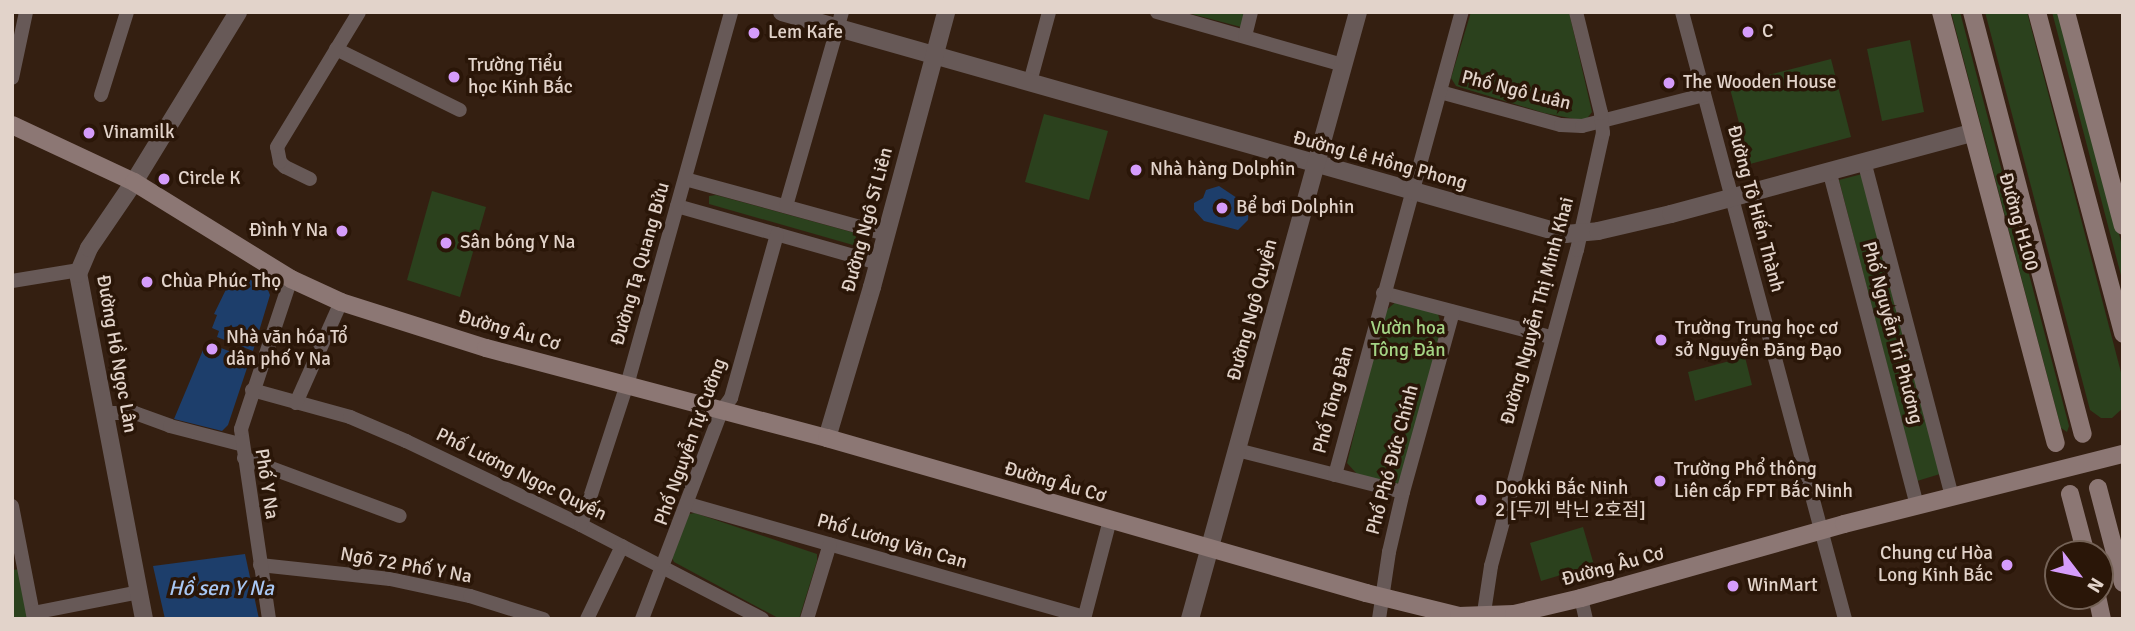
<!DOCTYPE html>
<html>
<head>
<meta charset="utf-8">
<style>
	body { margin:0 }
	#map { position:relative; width:2135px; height:631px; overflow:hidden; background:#341f11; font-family:Signika,"Noto Sans KR",sans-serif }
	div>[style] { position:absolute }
	.green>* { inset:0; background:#2b411d }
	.water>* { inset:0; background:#1d3e6b }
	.minor>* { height:14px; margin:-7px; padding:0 7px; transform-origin:7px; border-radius:7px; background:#675957 }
	.tertiary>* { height:18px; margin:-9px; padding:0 9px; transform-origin:9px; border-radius:9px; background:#675957 }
	.secondary>* { height:18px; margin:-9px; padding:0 9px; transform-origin:9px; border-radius:9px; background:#8c7774 }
	.dots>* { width:19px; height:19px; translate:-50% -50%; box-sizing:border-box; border:4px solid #2a1608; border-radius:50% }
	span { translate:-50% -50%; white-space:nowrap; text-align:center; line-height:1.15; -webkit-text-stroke:7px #2a1608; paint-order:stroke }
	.poi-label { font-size:19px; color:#e2d3ca }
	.left { translate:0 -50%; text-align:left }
	.right { translate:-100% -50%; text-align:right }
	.street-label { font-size:19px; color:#e2d3ca }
	.park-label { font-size:19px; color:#a4d485 }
	.water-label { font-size:21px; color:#a8c7f3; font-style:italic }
	.frame { position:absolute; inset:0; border:14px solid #e2d3ca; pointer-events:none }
	.north { position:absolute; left:2044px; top:540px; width:70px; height:70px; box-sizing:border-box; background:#2a1608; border:2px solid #746256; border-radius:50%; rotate:122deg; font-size:19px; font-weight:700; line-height:28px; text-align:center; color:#e2d3ca }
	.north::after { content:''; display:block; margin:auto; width:24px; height:32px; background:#d59cfb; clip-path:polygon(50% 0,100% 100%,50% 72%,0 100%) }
</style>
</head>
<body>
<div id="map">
	<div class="green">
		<div style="clip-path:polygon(1184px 12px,1244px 12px,1241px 27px)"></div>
		<div style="clip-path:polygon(1471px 12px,1569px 12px,1592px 112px,1585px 121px,1544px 113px,1456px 86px,1451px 78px)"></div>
		<div style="clip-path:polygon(1951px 12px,1960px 12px,2069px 426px,2067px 432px,2061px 428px)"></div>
		<div style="clip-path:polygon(1985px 12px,2027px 12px,2123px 380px,2123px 408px,2112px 418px,2101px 418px,2090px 410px)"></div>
		<div style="clip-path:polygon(2052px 12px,2060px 12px,2123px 249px,2123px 283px)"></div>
		<div style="clip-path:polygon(1910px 40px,1924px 112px,1882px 121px,1867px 49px)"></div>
		<div style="clip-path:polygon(1831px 59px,1851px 137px,1750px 164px,1729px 85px)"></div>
		<div style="clip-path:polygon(1044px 114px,1108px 131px,1089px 200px,1025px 182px)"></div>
		<div style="clip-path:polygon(1862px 174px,1940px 474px,1917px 481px,1839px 180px)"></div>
		<div style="clip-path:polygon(432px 191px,486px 207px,460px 297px,407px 280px)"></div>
		<div style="clip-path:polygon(716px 195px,855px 233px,857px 242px,853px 245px,709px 204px,709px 196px)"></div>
		<div style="clip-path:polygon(1397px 301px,1438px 314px,1442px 328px,1400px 482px,1396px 484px,1357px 474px,1347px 463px,1384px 312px)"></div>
		<div style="clip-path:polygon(1745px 357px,1752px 385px,1695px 401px,1688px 372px)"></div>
		<div style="clip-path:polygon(695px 513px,817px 554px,817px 561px,799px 619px,780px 619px,674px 562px,672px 558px,689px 514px)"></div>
		<div style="clip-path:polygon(1583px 527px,1594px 565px,1541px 581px,1530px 543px)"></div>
		<div style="clip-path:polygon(20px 569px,31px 619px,12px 619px,12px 570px)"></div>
	</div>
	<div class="water">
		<div style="clip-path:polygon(1219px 186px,1249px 206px,1248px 220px,1238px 230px,1204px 221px,1194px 210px,1194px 203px,1203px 198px,1206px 190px)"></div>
		<div style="clip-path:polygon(235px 271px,268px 290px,270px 295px,253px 351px,217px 337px,219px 331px,212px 328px,217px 315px,214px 314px)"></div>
		<div style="clip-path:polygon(213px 345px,250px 359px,228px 425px,222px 431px,174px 419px,203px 350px,210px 352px)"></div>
		<div style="clip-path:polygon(245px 554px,259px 619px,165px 619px,153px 566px)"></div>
	</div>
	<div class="minor">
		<div style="left:1157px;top:12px;width:193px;rotate:15.9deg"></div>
		<div style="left:1682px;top:12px;width:629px;rotate:74.97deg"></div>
		<div style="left:1245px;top:36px;width:25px;rotate:-76deg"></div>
		<div style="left:336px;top:49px;width:138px;rotate:26.2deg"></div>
		<div style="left:12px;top:78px;width:67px;rotate:-78deg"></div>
		<div style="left:1030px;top:82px;width:73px;rotate:-74.8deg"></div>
		<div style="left:1440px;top:92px;width:125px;rotate:15.3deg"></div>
		<div style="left:1561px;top:125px;width:21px;rotate:3deg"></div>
		<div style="left:1582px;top:126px;width:126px;rotate:-14.3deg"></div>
		<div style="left:101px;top:95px;width:87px;rotate:-72.6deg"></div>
		<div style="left:1864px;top:161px;width:346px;rotate:75.3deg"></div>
		<div style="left:1829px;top:170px;width:347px;rotate:75.3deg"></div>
		<div style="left:310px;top:179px;width:28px;rotate:-154deg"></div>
		<div style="left:285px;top:167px;width:7px;rotate:-135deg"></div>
		<div style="left:280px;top:162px;width:15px;rotate:-101deg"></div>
		<div style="left:277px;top:147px;width:158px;rotate:-58.7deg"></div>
		<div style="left:685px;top:179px;width:208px;rotate:15.3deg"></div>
		<div style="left:677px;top:206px;width:210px;rotate:15.8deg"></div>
		<div style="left:786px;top:206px;width:202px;rotate:-73.9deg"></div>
		<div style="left:12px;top:281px;width:68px;rotate:-9.3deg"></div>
		<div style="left:1383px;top:293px;width:174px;rotate:14.7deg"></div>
		<div style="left:252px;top:390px;width:102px;rotate:15.4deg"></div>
		<div style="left:350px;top:417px;width:61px;rotate:23.2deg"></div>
		<div style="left:406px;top:441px;width:194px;rotate:25.6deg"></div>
		<div style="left:581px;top:525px;width:204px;rotate:27.4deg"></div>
		<div style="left:296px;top:403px;width:111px;rotate:-66deg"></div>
		<div style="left:105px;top:413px;width:30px"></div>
		<div style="left:135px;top:413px;width:37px;rotate:20deg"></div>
		<div style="left:170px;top:426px;width:72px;rotate:14.4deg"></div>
		<div style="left:1237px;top:450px;width:171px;rotate:14.2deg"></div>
		<div style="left:244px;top:458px;width:166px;rotate:20.4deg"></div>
		<div style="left:1335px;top:475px;width:480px;rotate:-74.7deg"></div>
		<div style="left:688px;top:504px;width:412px;rotate:15.9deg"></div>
		<div style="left:12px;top:506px;width:115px;rotate:79deg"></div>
		<div style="left:581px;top:525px;width:155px;rotate:-71.9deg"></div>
		<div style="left:629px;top:378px;width:380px;rotate:-74.4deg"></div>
		<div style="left:260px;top:565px;width:131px;rotate:6.1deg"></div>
		<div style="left:390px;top:579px;width:82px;rotate:12deg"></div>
		<div style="left:470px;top:596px;width:77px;rotate:17.5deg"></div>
		<div style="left:1581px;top:598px;width:22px;rotate:77deg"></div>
		<div style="left:33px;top:613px;width:108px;rotate:-11.2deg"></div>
		<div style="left:269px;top:619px;width:192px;rotate:-98.4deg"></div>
		<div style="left:241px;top:429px;width:158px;rotate:-71.6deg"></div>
		<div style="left:587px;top:619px;width:81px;rotate:-64.4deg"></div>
		<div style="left:642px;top:619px;width:224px;rotate:-69.1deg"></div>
		<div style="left:722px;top:410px;width:15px;rotate:-53deg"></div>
		<div style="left:731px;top:398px;width:170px;rotate:-74.3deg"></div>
		<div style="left:807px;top:619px;width:78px;rotate:-73deg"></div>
		<div style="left:1084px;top:619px;width:102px;rotate:-75.3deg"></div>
		<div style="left:1379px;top:619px;width:68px;rotate:-81.5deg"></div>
		<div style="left:1389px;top:552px;width:62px;rotate:-76.9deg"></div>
		<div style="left:1403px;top:492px;width:187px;rotate:-74.5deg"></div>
		<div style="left:1483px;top:619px;width:54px;rotate:-81.4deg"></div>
		<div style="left:1491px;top:566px;width:327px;rotate:-74.8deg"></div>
		<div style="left:1577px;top:250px;width:120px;rotate:-77.5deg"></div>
		<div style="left:1603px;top:133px;width:20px;rotate:-96deg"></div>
		<div style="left:1601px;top:113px;width:104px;rotate:-103.9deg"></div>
	</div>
	<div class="tertiary">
		<div style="left:782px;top:12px;width:814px;rotate:15.83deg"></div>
		<div style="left:1565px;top:234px;width:33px;rotate:-5deg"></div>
		<div style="left:1598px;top:231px;width:75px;rotate:-13.1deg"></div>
		<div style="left:1671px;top:214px;width:311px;rotate:-15.1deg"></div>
		<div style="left:827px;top:438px;width:158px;rotate:-73.4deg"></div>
		<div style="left:872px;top:287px;width:285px;rotate:-74.9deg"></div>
		<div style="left:144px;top:619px;width:351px;rotate:-100.8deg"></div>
		<div style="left:78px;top:274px;width:28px;rotate:-67deg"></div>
		<div style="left:89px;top:248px;width:80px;rotate:-55.7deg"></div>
		<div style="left:134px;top:182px;width:199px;rotate:-58.5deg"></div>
		<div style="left:1190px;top:619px;width:630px;rotate:-74.53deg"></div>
	</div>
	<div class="secondary">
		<div style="left:1941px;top:12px;width:446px;rotate:75.1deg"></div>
		<div style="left:1972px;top:12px;width:436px;rotate:75.3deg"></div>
		<div style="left:2037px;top:12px;width:333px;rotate:75deg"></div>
		<div style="left:2066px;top:12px;width:221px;rotate:75.1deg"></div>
		<div style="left:12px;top:125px;width:135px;rotate:25deg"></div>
		<div style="left:134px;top:182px;width:185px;rotate:31.7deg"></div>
		<div style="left:291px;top:279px;width:55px;rotate:24.7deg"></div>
		<div style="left:341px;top:302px;width:152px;rotate:17.6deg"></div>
		<div style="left:486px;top:348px;width:353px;rotate:14.8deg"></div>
		<div style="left:827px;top:438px;width:561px;rotate:16.04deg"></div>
		<div style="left:1366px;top:593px;width:96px;rotate:13.9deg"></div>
		<div style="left:1459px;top:616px;width:55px;rotate:-2.1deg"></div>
		<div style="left:1514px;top:614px;width:69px;rotate:-13.4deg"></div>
		<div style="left:1581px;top:598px;width:273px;rotate:-15.7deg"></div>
		<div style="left:1844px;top:524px;width:288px;rotate:-14.1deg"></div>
		<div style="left:2098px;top:488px;width:98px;rotate:75.3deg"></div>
		<div style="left:2070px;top:494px;width:62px;rotate:75.1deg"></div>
		<div style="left:2097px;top:596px;width:24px;rotate:78deg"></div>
	</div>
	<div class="dots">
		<div style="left:1748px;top:32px;background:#d59cfb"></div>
		<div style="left:754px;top:33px;background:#d59cfb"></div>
		<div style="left:454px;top:77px;background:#d59cfb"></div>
		<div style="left:1669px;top:83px;background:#d59cfb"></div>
		<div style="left:89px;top:133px;background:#d59cfb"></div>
		<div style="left:1136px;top:170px;background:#d59cfb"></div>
		<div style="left:164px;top:179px;background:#d59cfb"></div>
		<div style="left:1222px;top:208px;background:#d59cfb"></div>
		<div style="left:342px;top:231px;background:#d59cfb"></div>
		<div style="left:446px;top:243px;background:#d59cfb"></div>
		<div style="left:147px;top:282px;background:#d59cfb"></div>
		<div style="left:1661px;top:340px;background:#d59cfb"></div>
		<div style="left:212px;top:349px;background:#d59cfb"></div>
		<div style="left:1660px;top:481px;background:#d59cfb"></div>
		<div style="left:1481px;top:500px;background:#d59cfb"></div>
		<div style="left:2007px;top:565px;background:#d59cfb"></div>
		<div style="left:1733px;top:586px;background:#d59cfb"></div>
	</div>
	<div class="poi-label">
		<span class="left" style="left:1762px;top:32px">C</span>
		<span class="left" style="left:768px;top:33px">Lem Kafe</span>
		<span class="left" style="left:468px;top:77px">Trường Tiểu<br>học Kinh Bắc</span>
		<span class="left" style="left:1683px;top:83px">The Wooden House</span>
		<span class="left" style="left:103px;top:133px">Vinamilk</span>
		<span class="left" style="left:1150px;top:170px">Nhà hàng Dolphin</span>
		<span class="left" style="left:178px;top:179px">Circle K</span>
		<span class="left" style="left:1236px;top:208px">Bể bơi Dolphin</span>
		<span class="right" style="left:328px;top:231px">Đình Y Na</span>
		<span class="left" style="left:460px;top:243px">Sân bóng Y Na</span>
		<span class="left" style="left:161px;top:282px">Chùa Phúc Thọ</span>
		<span class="left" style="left:1675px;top:340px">Trường Trung học cơ<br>sở Nguyễn Đăng Đạo</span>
		<span class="left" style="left:226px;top:349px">Nhà văn hóa Tổ<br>dân phố Y Na</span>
		<span class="left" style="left:1674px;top:481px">Trường Phổ thông<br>Liên cấp FPT Bắc Ninh</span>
		<span class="left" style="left:1495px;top:500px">Dookki Bắc Ninh<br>2 [두끼 박닌 2호점]</span>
		<span class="right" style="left:1993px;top:565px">Chung cư Hòa<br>Long Kinh Bắc</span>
		<span class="left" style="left:1747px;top:586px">WinMart</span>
	</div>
	<div class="street-label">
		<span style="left:1516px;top:91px;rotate:14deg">Phố Ngô Luân</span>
		<span style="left:1380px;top:161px;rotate:15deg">Đường Lê Hồng Phong</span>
		<span style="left:1755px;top:209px;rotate:75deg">Đường Tô Hiến Thành</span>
		<span style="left:868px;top:220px;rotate:-75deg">Đường Ngô Sĩ Liên</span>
		<span style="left:2018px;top:222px;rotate:74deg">Đường H100</span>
		<span style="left:641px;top:264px;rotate:-74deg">Đường Tạ Quang Bửu</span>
		<span style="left:1253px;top:310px;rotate:-75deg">Đường Ngô Quyền</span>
		<span style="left:1538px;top:311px;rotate:-75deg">Đường Nguyễn Thị Minh Khai</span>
		<span style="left:509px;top:331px;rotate:16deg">Đường Âu Cơ</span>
		<span style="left:1892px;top:333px;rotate:75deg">Phố Nguyễn Tri Phương</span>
		<span style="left:116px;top:354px;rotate:80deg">Đường Hồ Ngọc Lân</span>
		<span style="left:1334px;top:400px;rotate:-75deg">Phố Tông Đản</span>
		<span style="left:691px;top:442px;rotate:-70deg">Phố Nguyễn Tự Cường</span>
		<span style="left:1393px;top:460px;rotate:-75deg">Phố Phó Đức Chính</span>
		<span style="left:521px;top:475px;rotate:26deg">Phố Lương Ngọc Quyến</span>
		<span style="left:1055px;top:483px;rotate:16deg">Đường Âu Cơ</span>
		<span style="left:266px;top:484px;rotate:81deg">Phố Y Na</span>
		<span style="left:892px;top:542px;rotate:16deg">Phố Lương Văn Can</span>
		<span style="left:406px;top:566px;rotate:10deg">Ngõ 72 Phố Y Na</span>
		<span style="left:1613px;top:567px;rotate:-15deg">Đường Âu Cơ</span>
	</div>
	<div class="park-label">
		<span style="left:1408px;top:340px">Vườn hoa<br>Tông Đản</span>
	</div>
	<div class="water-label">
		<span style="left:221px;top:588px">Hồ sen Y Na</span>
	</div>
	<div class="frame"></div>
	<div class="north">N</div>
</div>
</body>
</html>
